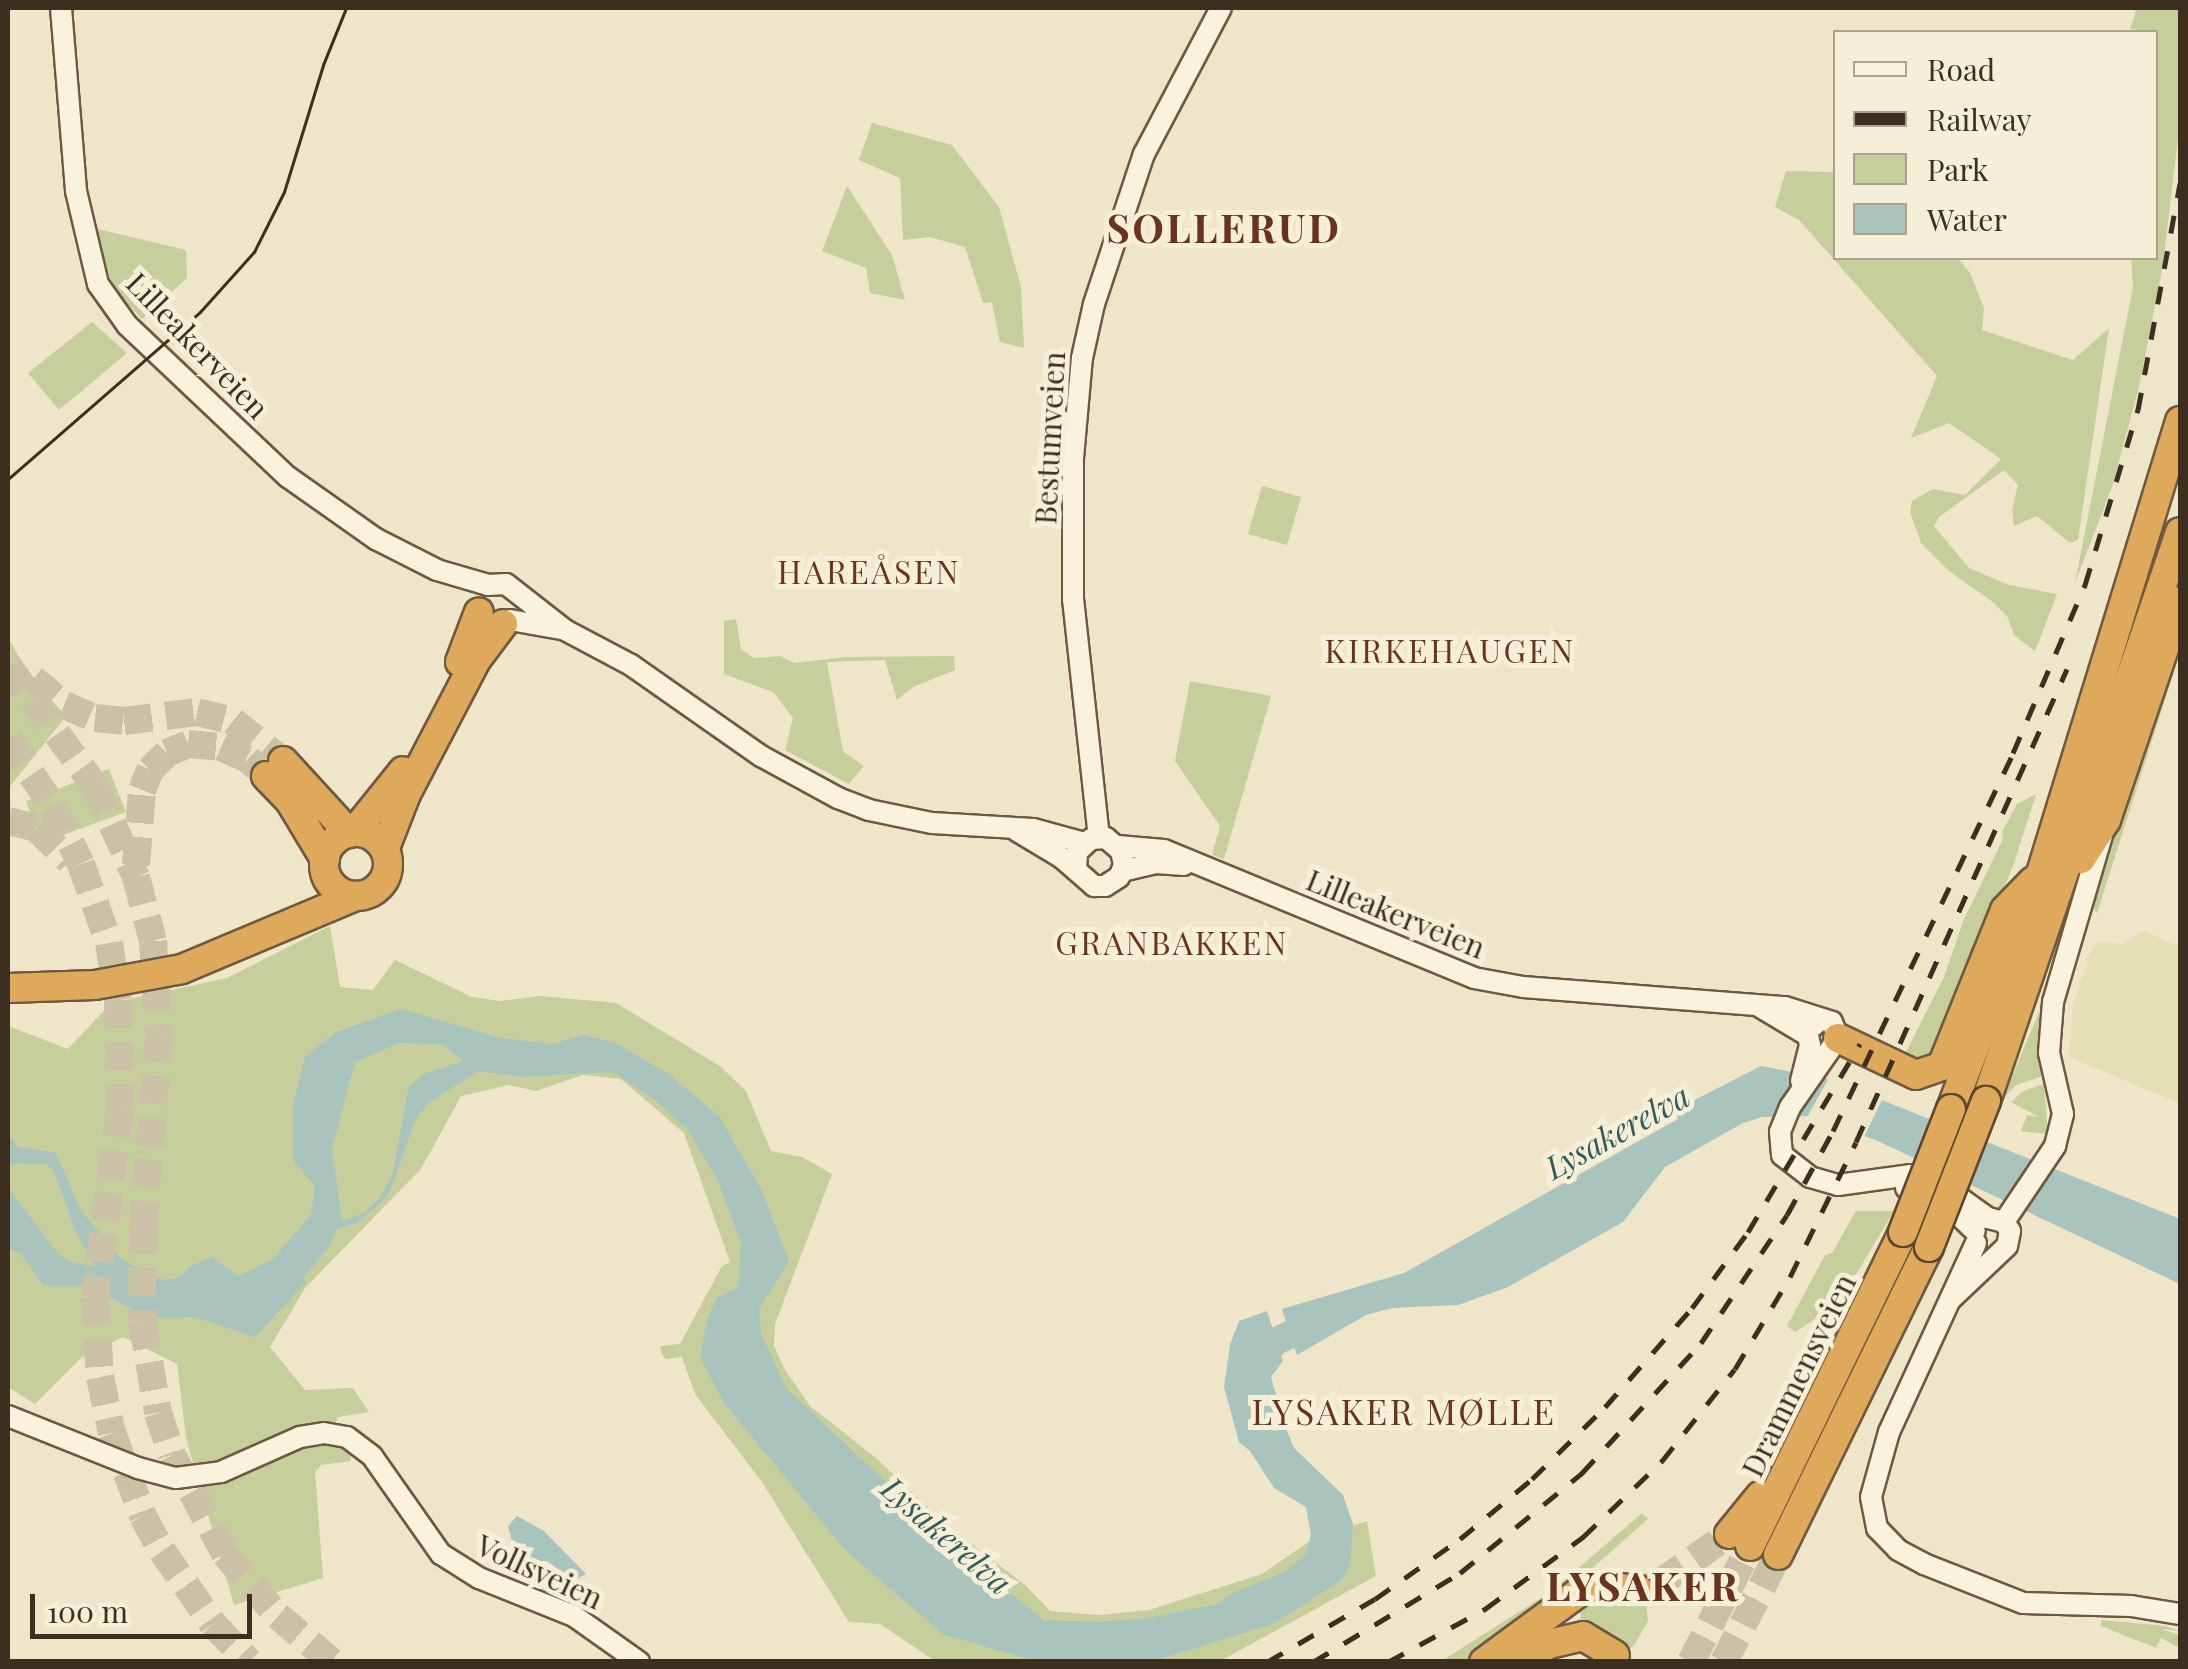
<!DOCTYPE html>
<html>
<head>
<meta charset="utf-8">
<style>
	body { margin:0 }
	#map { position:relative; width:2188px; height:1669px; overflow:hidden; background:#efe5c9; font-family:"Playfair Display",serif }
	div>[style] { position:absolute }
	.farmland>* { inset:0; background:#e5dfb6 }
	.green>* { inset:0; background:#c6ce9c }
	.water>* { inset:0; background:#a9c3bd }
	.pier>* { inset:0; background:#efe5c9 }
	.river>* { height:28px; margin:-14px; padding:0 14px; transform-origin:14px; border-radius:14px; background:#a9c3bd }
	.highway-tunnel>* { height:28px; margin-top:-14px; transform-origin:0; background:repeating-linear-gradient(90deg,#cbc1a7 0 28px,transparent 0 42px) }
	.roads { filter:drop-shadow(2px 0 #6e5940) drop-shadow(-2px 0 #6e5940) drop-shadow(0 2px #6e5940) drop-shadow(0 -2px #6e5940) }
	.secondary>* { height:20px; margin:-10px; padding:0 10px; transform-origin:10px; border-radius:10px; background:#f9f2dc }
	.highway>* { height:28px; margin:-14px; padding:0 14px; transform-origin:14px; border-radius:14px; background:#dea95a }
	.highway>.ring { margin:-14px; padding:0; box-sizing:content-box; background:none; border:28px solid #dea95a; border-radius:50% }
	.tram>* { height:2.5px; margin:-1.25px; padding:0 1.25px; transform-origin:1.25px; border-radius:1.25px; background:#3c2f20 }
	.rail>* { height:5px; margin-top:-2.5px; transform-origin:0; background:repeating-linear-gradient(90deg,#3c2f20 0 18px,transparent 0 36px) }
	.bridges { filter:drop-shadow(2px 0 #5a4631) drop-shadow(-2px 0 #5a4631) drop-shadow(0 2px #5a4631) drop-shadow(0 -2px #5a4631) }
	.highway-bridge>* { height:28px; margin:-14px; padding:0 14px; transform-origin:14px; border-radius:14px; background:#dea95a }
	span { translate:-50% -50%; white-space:nowrap; text-align:center; line-height:1.15; -webkit-text-stroke:10px #f6efd8; paint-order:stroke }
	.street-label { font-size:30px; color:#3c2f20 }
	.neighbourhood-label { font-size:32px; color:#6a321f; letter-spacing:2.5px }
	.water-label { font-size:32px; color:#305c5b; font-style:italic }
	.quarter-label { font-size:35px; color:#6a321f; letter-spacing:2.5px }
	.district-label { font-size:40px; color:#6a321f; font-weight:700; letter-spacing:2.5px }
	.frame { position:absolute; inset:0; border:10px solid #3c2f20; pointer-events:none }
	.legend { position:absolute; left:1833px; top:30px; width:325px; height:230px; box-sizing:border-box; background:#f6efd8; border:2px solid #aca28e; margin:0; padding:12px 18px; list-style:none; font-size:30px; color:#3c2f20 }
	.legend li { display:flex; align-items:center; gap:20px; height:50px }
	.legend b { width:50px; border:2px solid #aca28e }
	.scale { position:absolute; left:30px; top:1594px; width:222px; height:45px; box-sizing:border-box; border:5px solid #3c2f20; border-top:0; padding-left:12px; font-size:30px; line-height:35px; white-space:nowrap; color:#3c2f20; -webkit-text-stroke:8px #f6efd8; paint-order:stroke }
</style>
</head>
<body>
<div id="map">
	<div class="farmland">
		<div style="clip-path:polygon(2144px 931px,2180px 947px,2180px 1100px,2176px 1102px,2069px 1057px,2073px 1006px,2091px 950px,2099px 942px,2122px 944px)"></div>
	</div>
	<div class="green">
		<div style="clip-path:polygon(2137px 8px,2180px 8px,2180px 121px,2163px 265px,2139px 387px,2112px 487px,2075px 583px,2133px 287px,2131px 258px,2156px 258px,2156px 32px,2130px 29px)"></div>
		<div style="clip-path:polygon(872px 123px,952px 145px,999px 207px,1021px 287px,1024px 348px,1000px 342px,992px 302px,983px 303px,965px 247px,930px 237px,903px 240px,900px 178px,859px 160px)"></div>
		<div style="clip-path:polygon(1786px 171px,1835px 172px,1836px 258px,1958px 258px,1970px 273px,1984px 308px,1982px 330px,2073px 360px,2109px 328px,2078px 540px,2070px 543px,2037px 516px,2014px 526px,2012px 509px,2018px 485px,2004px 470px,1939px 517px,1934px 526px,1969px 568px,2009px 585px,2057px 594px,2035px 651px,2014px 635px,2007px 616px,1993px 602px,1949px 571px,1921px 543px,1910px 512px,1912px 501px,1933px 489px,1965px 495px,2001px 459px,1949px 423px,1911px 438px,1937px 376px,1799px 220px,1775px 207px)"></div>
		<div style="clip-path:polygon(847px 186px,892px 255px,905px 300px,870px 293px,866px 268px,822px 251px)"></div>
		<div style="clip-path:polygon(98px 229px,186px 250px,187px 278px,142px 319px,118px 294px,103px 262px)"></div>
		<div style="clip-path:polygon(92px 322px,127px 353px,59px 410px,28px 373px)"></div>
		<div style="clip-path:polygon(1262px 486px,1301px 497px,1287px 545px,1248px 534px)"></div>
		<div style="clip-path:polygon(736px 619px,741px 649px,754px 658px,780px 656px,795px 663px,846px 657px,954px 656px,955px 670px,913px 687px,897px 700px,885px 660px,827px 662px,843px 751px,864px 766px,849px 784px,785px 750px,793px 718px,773px 692px,724px 674px,724px 621px)"></div>
		<div style="clip-path:polygon(8px 637px,33px 683px,61px 710px,63px 720px,8px 789px)"></div>
		<div style="clip-path:polygon(2180px 641px,2180px 653px,2097px 913px,2091px 905px,2096px 882px)"></div>
		<div style="clip-path:polygon(1190px 681px,1271px 696px,1224px 859px,1212px 855px,1220px 826px,1175px 761px)"></div>
		<div style="clip-path:polygon(109px 769px,126px 812px,41px 843px,26px 801px)"></div>
		<div style="clip-path:polygon(2036px 794px,2014px 863px,1946px 1034px,1932px 1056px,1918px 1061px,1904px 1056px,1944px 977px,1964px 919px,2002px 841px,2003px 830px,2017px 804px)"></div>
		<div style="clip-path:polygon(330px 926px,340px 987px,373px 990px,395px 960px,472px 997px,500px 1001px,541px 996px,616px 1003px,720px 1066px,746px 1091px,771px 1151px,802px 1157px,832px 1174px,775px 1324px,774px 1346px,784px 1368px,810px 1406px,876px 1458px,941px 1520px,1026px 1586px,1050px 1611px,1099px 1615px,1149px 1610px,1262px 1574px,1313px 1539px,1367px 1521px,1376px 1576px,1220px 1661px,935px 1661px,880px 1624px,849px 1622px,762px 1482px,695px 1394px,682px 1357px,666px 1359px,662px 1354px,660px 1346px,680px 1344px,722px 1266px,730px 1262px,684px 1133px,621px 1079px,583px 1075px,536px 1091px,509px 1085px,461px 1096px,421px 1169px,305px 1288px,270px 1347px,305px 1390px,353px 1388px,369px 1412px,338px 1417px,331px 1437px,350px 1449px,351px 1461px,321px 1465px,315px 1472px,323px 1578px,234px 1605px,186px 1438px,177px 1364px,123px 1337px,81px 1358px,35px 1404px,8px 1387px,8px 1026px,68px 1049px,111px 1003px,227px 978px)"></div>
		<div style="clip-path:polygon(2040px 1010px,2043px 1076px,2016px 1085px,2002px 1100px)"></div>
		<div style="clip-path:polygon(2044px 1084px,2048px 1134px,2021px 1131px,2027px 1115px,2039px 1117px,2011px 1102px,2023px 1091px)"></div>
		<div style="clip-path:polygon(1856px 1211px,1894px 1211px,1846px 1291px,1832px 1308px,1795px 1332px,1787px 1326px,1825px 1255px,1832px 1253px)"></div>
		<div style="clip-path:polygon(1642px 1513px,1648px 1519px,1545px 1610px,1470px 1661px,1440px 1662px,1552px 1591px)"></div>
		<div style="clip-path:polygon(1590px 1595px,1646px 1601px,1648px 1621px,1634px 1646px,1621px 1654px,1581px 1625px,1580px 1608px)"></div>
		<div style="clip-path:polygon(2101px 1620px,2166px 1626px,2180px 1631px,2161px 1629px,2180px 1635px,2180px 1648px,2161px 1638px,2156px 1648px,2101px 1626px)"></div>
	</div>
	<div class="water">
		<div style="clip-path:polygon(evenodd,401px 1009px,501px 1038px,552px 1044px,585px 1035px,617px 1044px,667px 1073px,719px 1116px,762px 1191px,789px 1261px,759px 1309px,761px 1333px,786px 1388px,970px 1561px,1044px 1620px,1097px 1622px,1150px 1618px,1221px 1603px,1228px 1595px,1285px 1572px,1306px 1554px,1311px 1535px,1306px 1507px,1274px 1488px,1250px 1451px,1239px 1442px,1224px 1387px,1230px 1345px,1239px 1321px,1267px 1311px,1283px 1361px,1271px 1377px,1285px 1426px,1294px 1448px,1343px 1495px,1353px 1524px,1350px 1566px,1342px 1580px,1273px 1624px,1153px 1661px,1034px 1661px,943px 1634px,847px 1552px,724px 1403px,700px 1357px,708px 1317px,717px 1298px,738px 1287px,741px 1243px,718px 1181px,688px 1130px,656px 1101px,614px 1072px,520px 1077px,479px 1071px,428px 1103px,415px 1121px,390px 1191px,381px 1203px,356px 1223px,337px 1229px,327px 1250px,303px 1278px,306px 1282px,255px 1337px,195px 1317px,148px 1318px,89px 1286px,44px 1286px,20px 1253px,8px 1249px,8px 1188px,57px 1252px,71px 1262px,95px 1267px,76px 1232px,54px 1171px,46px 1164px,8px 1163px,8px 1135px,18px 1147px,56px 1153px,81px 1211px,122px 1259px,148px 1274px,164px 1280px,179px 1278px,191px 1266px,212px 1257px,238px 1276px,272px 1260px,311px 1215px,315px 1186px,295px 1163px,293px 1154px,293px 1106px,305px 1057px,336px 1032px,401px 1009px,399px 1043px,442px 1044px,463px 1061px,424px 1074px,409px 1086px,392px 1176px,379px 1199px,364px 1213px,342px 1221px,332px 1149px,355px 1062px,399px 1043px)"></div>
		<div style="clip-path:polygon(1761px 1066px,1829px 1079px,2180px 1219px,2180px 1284px,1878px 1141px,1808px 1116px,1762px 1117px,1743px 1123px,1665px 1167px,1623px 1222px,1506px 1288px,1458px 1305px,1392px 1308px,1366px 1315px,1297px 1355px,1282px 1309px,1404px 1273px,1678px 1119px,1675px 1110px)"></div>
		<div style="clip-path:polygon(517px 1516px,544px 1531px,586px 1574px,574px 1580px,547px 1561px,530px 1561px,514px 1549px,508px 1526px)"></div>
	</div>
	<div class="pier">
		<div style="clip-path:polygon(1831px 1074px,1884px 1096px,1862px 1141px,1805px 1121px)"></div>
	</div>
	<div class="river">
		<div style="left:1255px;top:1371px;width:35px;rotate:-57deg"></div>
		<div style="left:1274px;top:1342px;width:57px;rotate:-24.8deg"></div>
	</div>
	<div class="highway-tunnel">
		<div style="left:8px;top:666px;width:148px;rotate:54.1deg"></div>
		<div style="left:95px;top:786px;width:100px;rotate:65.7deg"></div>
		<div style="left:136px;top:877px;width:66px;rotate:75.1deg"></div>
		<div style="left:153px;top:941px;width:93px;rotate:86.3deg"></div>
		<div style="left:159px;top:1034px;width:193px;rotate:94.8deg"></div>
		<div style="left:143px;top:1226px;width:95px;rotate:90.6deg"></div>
		<div style="left:142px;top:1321px;width:93px;rotate:80.1deg"></div>
		<div style="left:158px;top:1413px;width:44px;rotate:71.6deg"></div>
		<div style="left:172px;top:1455px;width:112px;rotate:61.8deg"></div>
		<div style="left:225px;top:1554px;width:82px;rotate:49.5deg"></div>
		<div style="left:278px;top:1616px;width:71px;rotate:40.4deg"></div>
		<div style="left:33px;top:679px;width:40px;rotate:40deg"></div>
		<div style="left:64px;top:705px;width:34px;rotate:23deg"></div>
		<div style="left:95px;top:718px;width:29px;rotate:6deg"></div>
		<div style="left:124px;top:721px;width:74px;rotate:-7deg"></div>
		<div style="left:197px;top:712px;width:37px;rotate:14deg"></div>
		<div style="left:233px;top:721px;width:64px;rotate:38.7deg"></div>
		<div style="left:8px;top:740px;width:80px;rotate:55.7deg"></div>
		<div style="left:53px;top:806px;width:64px;rotate:64.2deg"></div>
		<div style="left:81px;top:864px;width:84px;rotate:70.5deg"></div>
		<div style="left:109px;top:943px;width:58px;rotate:81deg"></div>
		<div style="left:118px;top:1000px;width:109px;rotate:88.9deg"></div>
		<div style="left:120px;top:1109px;width:190px;rotate:97.6deg"></div>
		<div style="left:95px;top:1297px;width:80px;rotate:86.4deg"></div>
		<div style="left:100px;top:1377px;width:57px;rotate:77.9deg"></div>
		<div style="left:112px;top:1433px;width:89px;rotate:69.5deg"></div>
		<div style="left:143px;top:1516px;width:40px;rotate:62deg"></div>
		<div style="left:162px;top:1551px;width:89px;rotate:55.1deg"></div>
		<div style="left:213px;top:1624px;width:52px;rotate:46.5deg"></div>
		<div style="left:8px;top:821px;width:29px;rotate:14deg"></div>
		<div style="left:36px;top:828px;width:47px;rotate:44.1deg"></div>
		<div style="left:136px;top:865px;width:75px;rotate:-85.4deg"></div>
		<div style="left:142px;top:790px;width:22px;rotate:-68deg"></div>
		<div style="left:150px;top:770px;width:24px;rotate:-45deg"></div>
		<div style="left:167px;top:753px;width:23px;rotate:-23deg"></div>
		<div style="left:188px;top:744px;width:33px;rotate:5deg"></div>
		<div style="left:221px;top:747px;width:30px;rotate:24deg"></div>
		<div style="left:248px;top:759px;width:25px;rotate:43deg"></div>
		<div style="left:1639px;top:1590px;width:22px;rotate:-18deg"></div>
		<div style="left:1660px;top:1583px;width:85px;rotate:-35.4deg"></div>
		<div style="left:1691px;top:1662px;width:130px;rotate:-63deg"></div>
		<div style="left:1724px;top:1662px;width:120px;rotate:-63.2deg"></div>
	</div>
	<div class="roads">
		<div class="secondary">
			<div style="left:61px;top:8px;width:184px;rotate:85.3deg"></div>
			<div style="left:76px;top:191px;width:96px;rotate:76.7deg"></div>
			<div style="left:98px;top:284px;width:50px;rotate:54.7deg"></div>
			<div style="left:127px;top:325px;width:221px;rotate:43.4deg"></div>
			<div style="left:288px;top:477px;width:108px;rotate:35.2deg"></div>
			<div style="left:376px;top:539px;width:68px;rotate:26.9deg"></div>
			<div style="left:437px;top:570px;width:53px;rotate:16.4deg"></div>
			<div style="left:488px;top:585px;width:18px;rotate:-3deg"></div>
			<div style="left:506px;top:584px;width:75px;rotate:37.9deg"></div>
			<div style="left:565px;top:630px;width:75px;rotate:27.9deg"></div>
			<div style="left:631px;top:665px;width:159px;rotate:35deg"></div>
			<div style="left:761px;top:756px;width:88px;rotate:28.6deg"></div>
			<div style="left:838px;top:798px;width:33px;rotate:21deg"></div>
			<div style="left:869px;top:810px;width:64px;rotate:11.7deg"></div>
			<div style="left:932px;top:823px;width:101px;rotate:3.4deg"></div>
			<div style="left:1033px;top:829px;width:54px;rotate:15.1deg"></div>
			<div style="left:510px;top:620px;width:53px;rotate:9.8deg"></div>
			<div style="left:1017px;top:831px;width:52px;rotate:31deg"></div>
			<div style="left:1062px;top:858px;width:43px;rotate:41.2deg"></div>
			<div style="left:1094px;top:886px;width:11px"></div>
			<div style="left:1105px;top:886px;width:17px;rotate:-33deg"></div>
			<div style="left:1119px;top:877px;width:13px;rotate:-67deg"></div>
			<div style="left:1124px;top:865px;width:14px;rotate:-102deg"></div>
			<div style="left:1121px;top:851px;width:20px;rotate:-139deg"></div>
			<div style="left:1106px;top:838px;width:15px;rotate:176deg"></div>
			<div style="left:1091px;top:839px;width:19px;rotate:137deg"></div>
			<div style="left:1077px;top:852px;width:18px;rotate:93deg"></div>
			<div style="left:1099px;top:838px;width:239px;rotate:-96.2deg"></div>
			<div style="left:1073px;top:600px;width:142px;rotate:-90deg"></div>
			<div style="left:1073px;top:458px;width:100px;rotate:-84.9deg"></div>
			<div style="left:1082px;top:358px;width:55px;rotate:-77.5deg"></div>
			<div style="left:1094px;top:304px;width:158px;rotate:-71.6deg"></div>
			<div style="left:1144px;top:154px;width:165px;rotate:-62.2deg"></div>
			<div style="left:1118px;top:846px;width:46px;rotate:5deg"></div>
			<div style="left:1164px;top:850px;width:335px;rotate:22.4deg"></div>
			<div style="left:1474px;top:978px;width:50px;rotate:10.4deg"></div>
			<div style="left:1523px;top:987px;width:263px;rotate:4.4deg"></div>
			<div style="left:1785px;top:1007px;width:49px;rotate:17.7deg"></div>
			<div style="left:1832px;top:1022px;width:17px;rotate:69deg"></div>
			<div style="left:1838px;top:1038px;width:84px;rotate:124.8deg"></div>
			<div style="left:1790px;top:1107px;width:27px;rotate:112deg"></div>
			<div style="left:1780px;top:1132px;width:23px;rotate:85deg"></div>
			<div style="left:1782px;top:1155px;width:36px;rotate:38deg"></div>
			<div style="left:1810px;top:1177px;width:29px;rotate:16deg"></div>
			<div style="left:1838px;top:1185px;width:74px;rotate:-7.8deg"></div>
			<div style="left:1911px;top:1175px;width:41px;rotate:21.5deg"></div>
			<div style="left:1949px;top:1190px;width:48px;rotate:35.7deg"></div>
			<div style="left:1988px;top:1218px;width:16px;rotate:14deg"></div>
			<div style="left:2004px;top:1222px;width:11px;rotate:56deg"></div>
			<div style="left:2010px;top:1231px;width:15px;rotate:101deg"></div>
			<div style="left:2007px;top:1246px;width:77px;rotate:136.6deg"></div>
			<div style="left:1122px;top:871px;width:35px;rotate:-13deg"></div>
			<div style="left:1156px;top:863px;width:28px;rotate:4deg"></div>
			<div style="left:1760px;top:1007px;width:55px;rotate:30.8deg"></div>
			<div style="left:1801px;top:1081px;width:37px;rotate:-76deg"></div>
			<div style="left:1810px;top:1045px;width:14px;rotate:-102deg"></div>
			<div style="left:1807px;top:1031px;width:19px;rotate:-39deg"></div>
			<div style="left:1906px;top:1188px;width:49px;rotate:24deg"></div>
			<div style="left:1951px;top:1208px;width:33px;rotate:44deg"></div>
			<div style="left:2004px;top:1222px;width:92px;rotate:-56.1deg"></div>
			<div style="left:2055px;top:1146px;width:33px;rotate:-76deg"></div>
			<div style="left:2063px;top:1114px;width:63px;rotate:-102.9deg"></div>
			<div style="left:2049px;top:1053px;width:51px;rotate:-85.5deg"></div>
			<div style="left:2053px;top:1002px;width:173px;rotate:-73.6deg"></div>
			<div style="left:1976px;top:1243px;width:208px;rotate:114.7deg"></div>
			<div style="left:1889px;top:1432px;width:67px;rotate:105.5deg"></div>
			<div style="left:1871px;top:1497px;width:32px;rotate:79deg"></div>
			<div style="left:1877px;top:1528px;width:30px;rotate:46deg"></div>
			<div style="left:1898px;top:1550px;width:30px;rotate:28deg"></div>
			<div style="left:1924px;top:1564px;width:106px;rotate:21.5deg"></div>
			<div style="left:2023px;top:1603px;width:108px;rotate:1.6deg"></div>
			<div style="left:2131px;top:1606px;width:50px;rotate:9.3deg"></div>
			<div style="left:8px;top:1416px;width:140px;rotate:21.8deg"></div>
			<div style="left:138px;top:1468px;width:39px;rotate:15deg"></div>
			<div style="left:176px;top:1478px;width:45px;rotate:-7.6deg"></div>
			<div style="left:221px;top:1472px;width:86px;rotate:-23.9deg"></div>
			<div style="left:300px;top:1437px;width:24px;rotate:-9deg"></div>
			<div style="left:324px;top:1433px;width:23px;rotate:10deg"></div>
			<div style="left:347px;top:1437px;width:31px;rotate:37deg"></div>
			<div style="left:372px;top:1456px;width:120px;rotate:54.9deg"></div>
			<div style="left:441px;top:1554px;width:45px;rotate:32.3deg"></div>
			<div style="left:479px;top:1578px;width:102px;rotate:21.8deg"></div>
			<div style="left:574px;top:1616px;width:80px;rotate:35.3deg"></div>
		</div>
		<div class="highway">
			<div style="left:460px;top:662px;width:53px;rotate:-69.2deg"></div>
			<div style="left:283px;top:761px;width:98px;rotate:47.5deg"></div>
			<div style="left:266px;top:776px;width:35px;rotate:46deg"></div>
			<div style="left:290px;top:801px;width:68px;rotate:58.9deg"></div>
			<div style="left:354px;top:832px;width:78px;rotate:-51.2deg"></div>
			<div class="ring" style="left:324px;top:832px;width:36px;height:36px"></div>
			<div style="left:385px;top:848px;width:58px;rotate:-68.7deg"></div>
			<div style="left:406px;top:794px;width:151px;rotate:-62.4deg"></div>
			<div style="left:476px;top:660px;width:45px;rotate:-53.1deg"></div>
			<div style="left:2081px;top:859px;width:46px;rotate:-57.3deg"></div>
			<div style="left:2106px;top:820px;width:231px;rotate:-71.3deg"></div>
			<div style="left:8px;top:988px;width:87px;rotate:-2deg"></div>
			<div style="left:95px;top:985px;width:88px;rotate:-10.4deg"></div>
			<div style="left:182px;top:969px;width:189px;rotate:-22.8deg"></div>
			<div style="left:1838px;top:1038px;width:86px;rotate:25.4deg"></div>
			<div style="left:1916px;top:1075px;width:28px;rotate:-19deg"></div>
			<div style="left:1942px;top:1066px;width:168px;rotate:-68deg"></div>
			<div style="left:2005px;top:910px;width:40px;rotate:-46deg"></div>
			<div style="left:1986px;top:1101px;width:601px;rotate:-71.17deg"></div>
			<div style="left:1951px;top:1109px;width:253px;rotate:-69.1deg"></div>
			<div style="left:2041px;top:873px;width:473px;rotate:-72.9deg"></div>
			<div style="left:1729px;top:1534px;width:49px;rotate:-50.8deg"></div>
			<div style="left:1750px;top:1546px;width:349px;rotate:-64deg"></div>
			<div style="left:1778px;top:1555px;width:343px;rotate:-63.9deg"></div>
			<div style="left:1484px;top:1662px;width:130px;rotate:-36.3deg"></div>
			<div style="left:1589px;top:1585px;width:50px;rotate:5.7deg"></div>
			<div style="left:1519px;top:1662px;width:35px;rotate:-31deg"></div>
			<div style="left:1549px;top:1644px;width:35px;rotate:-13deg"></div>
			<div style="left:1583px;top:1636px;width:37px;rotate:31deg"></div>
		</div>
	</div>
	<div class="tram">
		<div style="left:8px;top:479px;width:254px;rotate:-41deg"></div>
		<div style="left:200px;top:312px;width:81px;rotate:-48deg"></div>
		<div style="left:254px;top:252px;width:67px;rotate:-63.4deg"></div>
		<div style="left:284px;top:192px;width:133px;rotate:-72.9deg"></div>
		<div style="left:323px;top:65px;width:61px;rotate:-68deg"></div>
	</div>
	<div class="rail">
		<div style="left:1267px;top:1662px;width:125px;rotate:-30.3deg"></div>
		<div style="left:1375px;top:1599px;width:104px;rotate:-35.2deg"></div>
		<div style="left:1460px;top:1539px;width:94px;rotate:-39.8deg"></div>
		<div style="left:1532px;top:1479px;width:103px;rotate:-44.6deg"></div>
		<div style="left:1605px;top:1407px;width:132px;rotate:-48.7deg"></div>
		<div style="left:1692px;top:1308px;width:94px;rotate:-53.6deg"></div>
		<div style="left:1748px;top:1232px;width:219px;rotate:-59.2deg"></div>
		<div style="left:1313px;top:1662px;width:172px;rotate:-31.2deg"></div>
		<div style="left:1460px;top:1573px;width:158px;rotate:-39.3deg"></div>
		<div style="left:1582px;top:1473px;width:176px;rotate:-47.5deg"></div>
		<div style="left:1701px;top:1343px;width:154px;rotate:-56.1deg"></div>
		<div style="left:1787px;top:1215px;width:96px;rotate:-61.3deg"></div>
		<div style="left:1833px;top:1131px;width:419px;rotate:-64.5deg"></div>
		<div style="left:2013px;top:753px;width:183px;rotate:-66.8deg"></div>
		<div style="left:2085px;top:585px;width:183px;rotate:-73.2deg"></div>
		<div style="left:2138px;top:410px;width:231px;rotate:-79.5deg"></div>
		<div style="left:1388px;top:1662px;width:111px;rotate:-28.7deg"></div>
		<div style="left:1485px;top:1609px;width:122px;rotate:-36.3deg"></div>
		<div style="left:1583px;top:1537px;width:110px;rotate:-43.9deg"></div>
		<div style="left:1662px;top:1461px;width:117px;rotate:-51.6deg"></div>
		<div style="left:1735px;top:1369px;width:107px;rotate:-59.1deg"></div>
		<div style="left:1790px;top:1277px;width:150px;rotate:-63.9deg"></div>
		<div style="left:1856px;top:1142px;width:518px;rotate:-65.96deg"></div>
	</div>
	<div class="bridges">
		<div class="highway-bridge">
			<div style="left:1903px;top:1232px;width:132px;rotate:-68.7deg"></div>
			<div style="left:1929px;top:1247px;width:157px;rotate:-68.7deg"></div>
		</div>
	</div>
	<div class="street-label">
		<span style="left:198px;top:345px;rotate:46deg">Lilleakerveien</span>
		<span style="left:1049px;top:438px;rotate:-87deg">Bestumveien</span>
		<span style="left:1396px;top:913px;rotate:22deg">Lilleakerveien</span>
		<span style="left:1798px;top:1375px;rotate:-64deg">Drammensveien</span>
		<span style="left:540px;top:1571px;rotate:25deg">Vollsveien</span>
	</div>
	<div class="neighbourhood-label">
		<span style="left:869px;top:571px">HAREÅSEN</span>
		<span style="left:1450px;top:650px">KIRKEHAUGEN</span>
		<span style="left:1172px;top:942px">GRANBAKKEN</span>
	</div>
	<div class="water-label">
		<span style="left:1617px;top:1131px;rotate:-29deg">Lysakerelva</span>
		<span style="left:947px;top:1535px;rotate:41deg">Lysakerelva</span>
	</div>
	<div class="quarter-label">
		<span style="left:1404px;top:1411px">LYSAKER MØLLE</span>
	</div>
	<div class="district-label">
		<span style="left:1224px;top:227px">SOLLERUD</span>
		<span style="left:1643px;top:1585px">LYSAKER</span>
	</div>
	<div class="frame"></div>
	<ul class="legend">
	<li><b style="height:12px;background:#f9f2dc"></b>Road</li>
	<li><b style="height:12px;background:#3c2f20"></b>Railway</li>
	<li><b style="height:28px;background:#c6ce9c"></b>Park</li>
	<li><b style="height:28px;background:#a9c3bd"></b>Water</li>
	</ul>
	<div class="scale">100 m</div>
</div>
</body>
</html>
